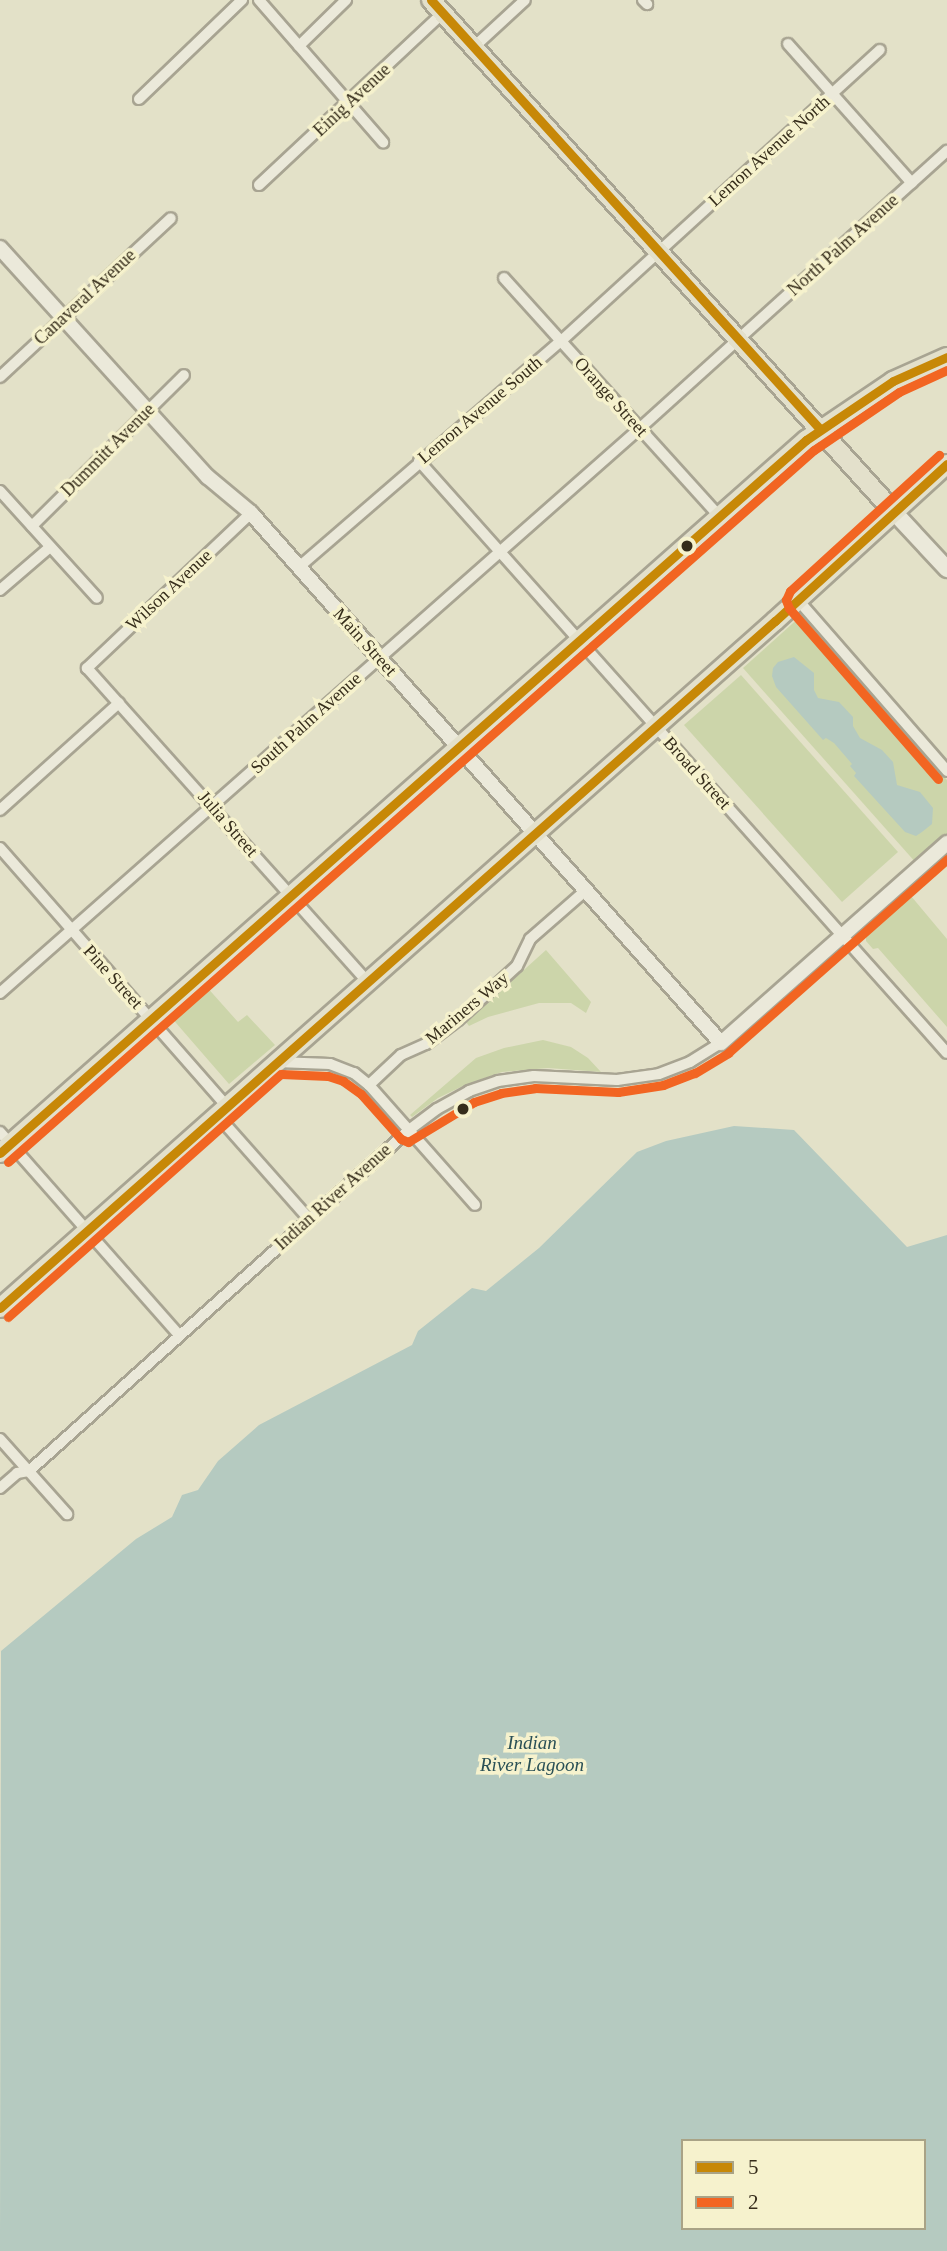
<!DOCTYPE html>
<html>
<head>
<meta charset="utf-8">
<style>
	body { margin:0 }
	#map { position:relative; width:947px; height:2251px; overflow:hidden; background:#e3e1c8; font-family:Georgia,serif }
	div>[style] { position:absolute }
	.green>* { inset:0; background:#ccd5aa }
	.water>* { inset:0; background:#b5cac0 }
	.roads { filter:drop-shadow(2px 0 #a8a492) drop-shadow(-2px 0 #a8a492) drop-shadow(0 2px #a8a492) drop-shadow(0 -2px #a8a492) }
	.minor>* { height:10px; margin:-5px; padding:0 5px; transform-origin:5px; border-radius:5px; background:#ebe9da }
	.tertiary>* { height:14px; margin:-7px; padding:0 7px; transform-origin:7px; border-radius:7px; background:#ebe9da }
	.secondary>* { height:16px; margin:-8px; padding:0 8px; transform-origin:8px; border-radius:8px; background:#ebe9da }
	.primary>* { height:18px; margin:-9px; padding:0 9px; transform-origin:9px; border-radius:9px; background:#e3e0cb }
	.bus-1>* { height:9px; margin:-4.5px; padding:0 4.5px; transform-origin:4.5px; border-radius:4.5px; background:#c78807 }
	.bus-2>* { height:9px; margin:-4.5px; padding:0 4.5px; transform-origin:4.5px; border-radius:4.5px; background:#f26522 }
	.dots>* { width:19px; height:19px; translate:-50% -50%; box-sizing:border-box; border:4px solid #f6f2cd; border-radius:50% }
	span { translate:-50% -50%; white-space:nowrap; text-align:center; line-height:1.15; -webkit-text-stroke:7px #f6f2cd; paint-order:stroke }
	.street-label { font-size:18px; color:#362d1b }
	.water-label { font-size:19px; color:#2a5056; font-style:italic }
	.legend { position:absolute; left:681px; top:2139px; width:245px; height:91px; box-sizing:border-box; background:#f6f2cd; border:2px solid #a9a386; margin:0; padding:9px 12px; list-style:none; font-size:21px; color:#362d1b }
	.legend li { display:flex; align-items:center; gap:14px; height:35px }
	.legend b { width:35px; border:2px solid #a9a386 }
</style>
</head>
<body>
<div id="map">
	<div class="green">
		<div style="clip-path:polygon(802px 615px,947px 780px,947px 837px,917px 864px,743px 668px)"></div>
		<div style="clip-path:polygon(741px 675px,898px 852px,842px 902px,684px 725px)"></div>
		<div style="clip-path:polygon(911px 896px,947px 939px,947px 1027px,878px 948px,873px 949px,866px 941px,866px 935px)"></div>
		<div style="clip-path:polygon(546px 950px,591px 1002px,586px 1013px,571px 1003px,539px 1003px,488px 1017px,469px 1026px,466px 1022px)"></div>
		<div style="clip-path:polygon(205px 985px,238px 1022px,247px 1015px,275px 1045px,229px 1084px,170px 1016px)"></div>
		<div style="clip-path:polygon(543px 1040px,571px 1047px,588px 1058px,601px 1072px,548px 1068px,502px 1072px,465px 1085px,438px 1098px,412px 1117px,410px 1115px,476px 1058px,504px 1048px)"></div>
	</div>
	<div class="water">
		<div style="clip-path:polygon(794px 657px,814px 673px,814px 690px,818px 698px,839px 702px,853px 717px,853px 726px,860px 738px,882px 750px,893px 762px,897px 785px,920px 792px,933px 808px,932px 824px,922px 832px,916px 836px,905px 832px,854px 776px,856px 773px,850px 766px,852px 764px,834px 743px,826px 738px,823px 740px,776px 687px,772px 676px,773px 668px,778px 662px)"></div>
		<div style="clip-path:polygon(evenodd,734px 1126px,794px 1130px,907px 1247px,947px 1235px,947px 2251px,0 2251px,1px 1651px,136px 1539px,172px 1517px,182px 1495px,198px 1490px,218px 1461px,259px 1425px,412px 1345px,418px 1331px,472px 1288px,486px 1291px,539px 1248px,637px 1152px,666px 1141px,734px 1126px,683px 2141px,924px 2141px,924px 2228px,683px 2228px,683px 2141px)"></div>
	</div>
	<div class="roads">
		<div class="minor">
			<div style="left:259px;top:0;width:189px;rotate:48.9deg"></div>
			<div style="left:643px;top:0;width:6px;rotate:45deg"></div>
			<div style="left:788px;top:44px;width:186px;rotate:48.3deg"></div>
			<div style="left:299px;top:46px;width:66px;rotate:-44.4deg"></div>
			<div style="left:474px;top:47px;width:69px;rotate:-42.7deg"></div>
			<div style="left:139px;top:99px;width:143px;rotate:-43.9deg"></div>
			<div style="left:259px;top:185px;width:250px;rotate:-43.1deg"></div>
			<div style="left:504px;top:278px;width:321px;rotate:47.9deg"></div>
			<div style="left:0;top:377px;width:233px;rotate:-42.9deg"></div>
			<div style="left:419px;top:461px;width:793px;rotate:48.27deg"></div>
			<div style="left:0;top:491px;width:144px;rotate:47.8deg"></div>
			<div style="left:251px;top:513px;width:226px;rotate:136.6deg"></div>
			<div style="left:87px;top:668px;width:421px;rotate:48.2deg"></div>
			<div style="left:32px;top:526px;width:214px;rotate:-44.8deg"></div>
			<div style="left:299px;top:567px;width:345px;rotate:-40.8deg"></div>
			<div style="left:560px;top:342px;width:433px;rotate:-42.4deg"></div>
			<div style="left:0;top:590px;width:66px;rotate:-40.7deg"></div>
			<div style="left:798px;top:600px;width:227px;rotate:48.9deg"></div>
			<div style="left:0;top:810px;width:160px;rotate:-42deg"></div>
			<div style="left:0;top:848px;width:344px;rotate:48.7deg"></div>
			<div style="left:0;top:993px;width:852px;rotate:-41.43deg"></div>
			<div style="left:639px;top:429px;width:415px;rotate:-42.1deg"></div>
			<div style="left:277px;top:1062px;width:53px;rotate:2.2deg"></div>
			<div style="left:330px;top:1064px;width:26px;rotate:21deg"></div>
			<div style="left:354px;top:1073px;width:19px;rotate:39deg"></div>
			<div style="left:369px;top:1085px;width:160px;rotate:48.5deg"></div>
			<div style="left:369px;top:1085px;width:44px;rotate:-43.2deg"></div>
			<div style="left:401px;top:1055px;width:27px;rotate:-24deg"></div>
			<div style="left:426px;top:1044px;width:40px;rotate:-37deg"></div>
			<div style="left:458px;top:1020px;width:80px;rotate:-42.5deg"></div>
			<div style="left:517px;top:966px;width:30px;rotate:-64deg"></div>
			<div style="left:530px;top:939px;width:73px;rotate:-41.1deg"></div>
			<div style="left:217px;top:1115px;width:139px;rotate:48.5deg"></div>
			<div style="left:0;top:1132px;width:271px;rotate:48.6deg"></div>
			<div style="left:0;top:1439px;width:101px;rotate:48.2deg"></div>
			<div style="left:0;top:1488px;width:23px;rotate:-41deg"></div>
			<div style="left:17px;top:1473px;width:12px;rotate:-9deg"></div>
			<div style="left:29px;top:1471px;width:511px;rotate:-41.9deg"></div>
			<div style="left:409px;top:1130px;width:35px;rotate:-37deg"></div>
			<div style="left:437px;top:1109px;width:37px;rotate:-29deg"></div>
			<div style="left:469px;top:1091px;width:31px;rotate:-19deg"></div>
			<div style="left:498px;top:1081px;width:36px;rotate:-8deg"></div>
			<div style="left:534px;top:1076px;width:83px;rotate:2.8deg"></div>
			<div style="left:617px;top:1080px;width:42px;rotate:-8.1deg"></div>
			<div style="left:659px;top:1074px;width:33px;rotate:-21deg"></div>
			<div style="left:690px;top:1062px;width:36px;rotate:-32deg"></div>
		</div>
		<div class="tertiary">
			<div style="left:0;top:248px;width:309px;rotate:47.8deg"></div>
			<div style="left:208px;top:477px;width:56px;rotate:39.9deg"></div>
			<div style="left:251px;top:513px;width:708px;rotate:48.43deg"></div>
			<div style="left:721px;top:1043px;width:302px;rotate:-41.5deg"></div>
		</div>
		<div class="secondary">
			<div style="left:894px;top:512px;width:78px;rotate:47.1deg"></div>
		</div>
		<div class="primary">
			<div style="left:431px;top:0;width:690px;rotate:47.88deg"></div>
			<div style="left:0;top:1153px;width:1076px;rotate:-41.5deg"></div>
			<div style="left:806px;top:440px;width:105px;rotate:-34.1deg"></div>
			<div style="left:893px;top:381px;width:59px;rotate:-24deg"></div>
			<div style="left:0;top:1308px;width:1036px;rotate:-41.56deg"></div>
			<div style="left:775px;top:621px;width:233px;rotate:-42.4deg"></div>
		</div>
	</div>
	<div class="bus-1">
		<div style="left:431px;top:0;width:579px;rotate:47.8deg"></div>
		<div style="left:0;top:1153px;width:1076px;rotate:-41.5deg"></div>
		<div style="left:806px;top:440px;width:105px;rotate:-34.1deg"></div>
		<div style="left:893px;top:381px;width:59px;rotate:-24deg"></div>
		<div style="left:0;top:1308px;width:1036px;rotate:-41.56deg"></div>
		<div style="left:775px;top:621px;width:233px;rotate:-42.4deg"></div>
	</div>
	<div class="bus-2">
		<div style="left:938px;top:779px;width:227px;rotate:-131.1deg"></div>
		<div style="left:789px;top:608px;width:9px;rotate:-111deg"></div>
		<div style="left:786px;top:600px;width:10px;rotate:-66deg"></div>
		<div style="left:790px;top:591px;width:202px;rotate:-42.4deg"></div>
		<div style="left:8px;top:1162px;width:1075px;rotate:-41.46deg"></div>
		<div style="left:814px;top:450px;width:103px;rotate:-34.3deg"></div>
		<div style="left:899px;top:392px;width:53px;rotate:-24.6deg"></div>
		<div style="left:8px;top:1317px;width:365px;rotate:-41.7deg"></div>
		<div style="left:281px;top:1074px;width:47px;rotate:2.4deg"></div>
		<div style="left:328px;top:1076px;width:16px;rotate:18deg"></div>
		<div style="left:343px;top:1081px;width:22px;rotate:36deg"></div>
		<div style="left:361px;top:1094px;width:60px;rotate:48.4deg"></div>
		<div style="left:401px;top:1139px;width:8px;rotate:23deg"></div>
		<div style="left:408px;top:1142px;width:77px;rotate:-31.2deg"></div>
		<div style="left:474px;top:1102px;width:28px;rotate:-18deg"></div>
		<div style="left:501px;top:1093px;width:34px;rotate:-8deg"></div>
		<div style="left:535px;top:1088px;width:83px;rotate:2.8deg"></div>
		<div style="left:618px;top:1092px;width:46px;rotate:-8.8deg"></div>
		<div style="left:663px;top:1085px;width:34px;rotate:-21deg"></div>
		<div style="left:695px;top:1073px;width:39px;rotate:-31deg"></div>
		<div style="left:728px;top:1053px;width:293px;rotate:-41.5deg"></div>
	</div>
	<div class="dots">
		<div style="left:687px;top:546px;background:#362d1b"></div>
		<div style="left:463px;top:1109px;background:#362d1b"></div>
	</div>
	<div class="street-label">
		<span style="left:352px;top:100px;rotate:-43deg">Einig Avenue</span>
		<span style="left:769px;top:151px;rotate:-42deg">Lemon Avenue North</span>
		<span style="left:843px;top:245px;rotate:-42deg">North Palm Avenue</span>
		<span style="left:85px;top:297px;rotate:-43deg">Canaveral Avenue</span>
		<span style="left:611px;top:397px;rotate:48deg">Orange Street</span>
		<span style="left:480px;top:410px;rotate:-40deg">Lemon Avenue South</span>
		<span style="left:108px;top:450px;rotate:-45deg">Dummitt Avenue</span>
		<span style="left:169px;top:590px;rotate:-43deg">Wilson Avenue</span>
		<span style="left:365px;top:642px;rotate:48deg">Main Street</span>
		<span style="left:306px;top:723px;rotate:-42deg">South Palm Avenue</span>
		<span style="left:697px;top:773px;rotate:48deg">Broad Street</span>
		<span style="left:228px;top:824px;rotate:49deg">Julia Street</span>
		<span style="left:113px;top:977px;rotate:48deg">Pine Street</span>
		<span style="left:467px;top:1008px;rotate:-40deg">Mariners Way</span>
		<span style="left:333px;top:1197px;rotate:-42deg">Indian River Avenue</span>
	</div>
	<div class="water-label">
		<span style="left:532px;top:1754px">Indian<br>River Lagoon</span>
	</div>
	<ul class="legend">
	<li><b style="height:9px;background:#c78807"></b>5</li>
	<li><b style="height:9px;background:#f26522"></b>2</li>
	</ul>
</div>
</body>
</html>
